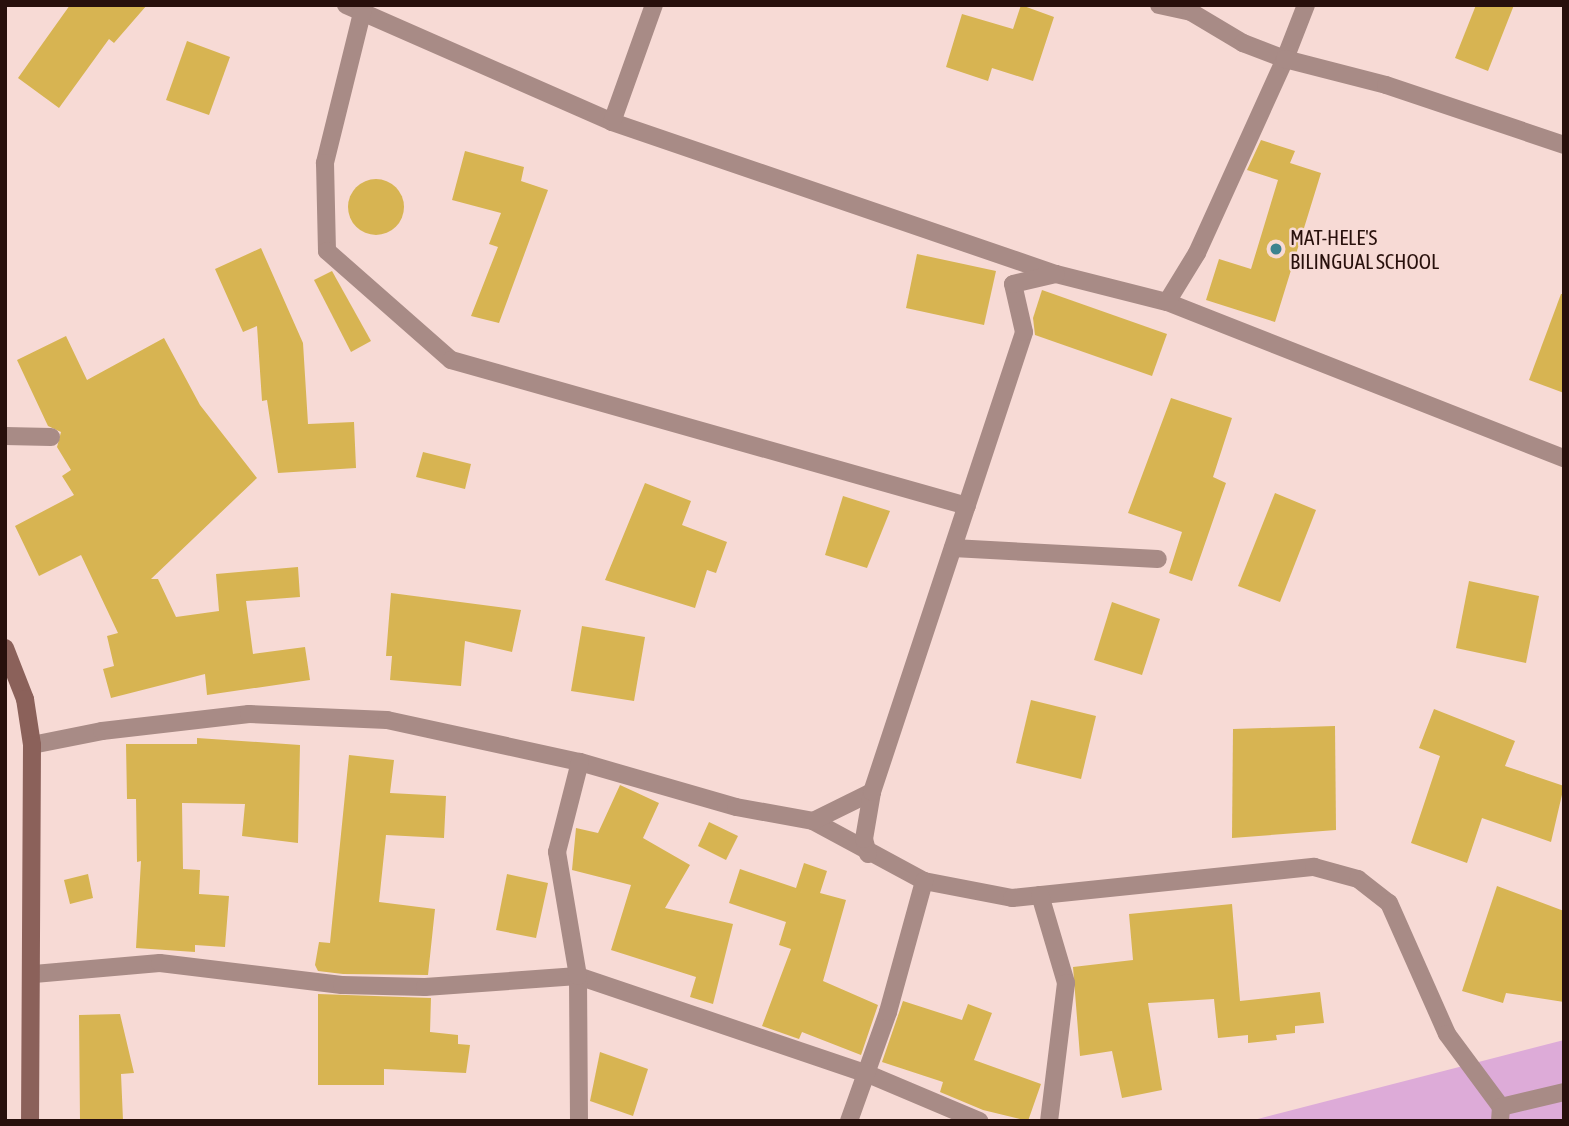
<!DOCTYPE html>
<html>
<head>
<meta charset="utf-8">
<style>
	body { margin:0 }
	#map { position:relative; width:1569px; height:1126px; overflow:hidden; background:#f7dad5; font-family:"Asap Condensed",sans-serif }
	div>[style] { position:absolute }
	.green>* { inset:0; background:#ddabd8 }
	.building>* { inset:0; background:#d7b452 }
	.round { border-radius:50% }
	.street>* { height:18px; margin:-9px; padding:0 9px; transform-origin:9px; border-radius:9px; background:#a88b86 }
	.secondary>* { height:18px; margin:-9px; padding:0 9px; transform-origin:9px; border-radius:9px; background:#8b615a }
	.dots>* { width:19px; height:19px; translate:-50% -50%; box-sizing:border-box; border:4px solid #f7dad5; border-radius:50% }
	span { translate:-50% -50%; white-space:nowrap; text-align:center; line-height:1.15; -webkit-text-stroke:5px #f7dad5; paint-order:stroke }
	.poi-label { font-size:21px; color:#28100c }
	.left { translate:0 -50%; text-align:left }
	.frame { position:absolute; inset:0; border:7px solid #28100c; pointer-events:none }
</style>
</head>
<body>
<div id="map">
	<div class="green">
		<div style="clip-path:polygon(1564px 1040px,1564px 1121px,1250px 1121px)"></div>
	</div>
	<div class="building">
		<div style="clip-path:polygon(70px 5px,147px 5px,114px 43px,109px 39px,59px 108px,18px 78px)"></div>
		<div style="clip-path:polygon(1021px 5px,1054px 17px,1033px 81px,992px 68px,988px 81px,946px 67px,962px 14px,1013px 29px)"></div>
		<div style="clip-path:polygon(1476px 5px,1514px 5px,1488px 71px,1455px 58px)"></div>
		<div style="clip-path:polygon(187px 41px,230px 57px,209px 115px,166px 100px)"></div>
		<div style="clip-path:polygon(1261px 140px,1295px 151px,1290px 163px,1321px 173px,1275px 322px,1206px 300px,1219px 259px,1251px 269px,1278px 180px,1247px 170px)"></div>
		<div style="clip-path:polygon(465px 151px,524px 167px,521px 181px,548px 190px,499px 323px,471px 316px,498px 247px,489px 244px,501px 213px,452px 200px)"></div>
		<div class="round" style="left:348px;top:179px;width:56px;height:56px"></div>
		<div style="clip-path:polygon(261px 248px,303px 343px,308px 424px,354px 422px,356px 468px,278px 473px,267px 400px,262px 401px,257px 326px,243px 332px,215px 269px)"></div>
		<div style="clip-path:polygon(917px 254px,996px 271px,984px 325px,906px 308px)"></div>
		<div style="clip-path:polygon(332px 271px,371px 341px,351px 352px,314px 280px)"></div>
		<div style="clip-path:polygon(1042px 290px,1167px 334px,1152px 376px,1035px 335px,1033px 318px)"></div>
		<div style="clip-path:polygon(1561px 294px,1564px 294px,1564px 393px,1529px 380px)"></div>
		<div style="clip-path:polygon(66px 336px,87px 380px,164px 338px,200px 405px,257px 478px,151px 579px,158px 579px,176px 617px,219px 611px,216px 574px,298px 567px,300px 597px,246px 601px,253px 654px,305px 647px,310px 680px,207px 695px,205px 674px,111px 698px,103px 669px,114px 666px,107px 636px,118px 633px,81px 555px,39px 576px,15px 526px,74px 495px,62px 476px,71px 470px,57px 447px,61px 432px,48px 426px,17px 360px)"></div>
		<div style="clip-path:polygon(1171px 398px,1232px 418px,1213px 477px,1226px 483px,1192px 581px,1169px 573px,1182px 532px,1128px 513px)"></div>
		<div style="clip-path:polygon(423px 452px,471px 464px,465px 489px,416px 477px)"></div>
		<div style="clip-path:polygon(645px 483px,691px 501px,682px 525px,727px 542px,716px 573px,707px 570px,695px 608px,605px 580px)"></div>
		<div style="clip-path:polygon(1275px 493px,1316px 510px,1280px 602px,1238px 586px)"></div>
		<div style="clip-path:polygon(843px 496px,890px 511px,867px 568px,825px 555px)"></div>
		<div style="clip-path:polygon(1469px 581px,1539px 596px,1526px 663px,1456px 648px)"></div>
		<div style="clip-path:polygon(391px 593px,521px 610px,512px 652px,465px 641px,461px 686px,390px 680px,392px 656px,386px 656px)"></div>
		<div style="clip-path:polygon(1112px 602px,1160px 619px,1142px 675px,1094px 660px)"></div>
		<div style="clip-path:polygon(582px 626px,645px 637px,634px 701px,571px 691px)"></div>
		<div style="clip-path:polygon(1031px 700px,1096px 716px,1081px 779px,1016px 763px)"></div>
		<div style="clip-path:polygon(1434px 709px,1515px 741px,1505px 766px,1564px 786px,1551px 842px,1482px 818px,1467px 863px,1411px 843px,1440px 756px,1419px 748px)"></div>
		<div style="clip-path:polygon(1335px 726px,1336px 830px,1232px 838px,1233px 729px)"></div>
		<div style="clip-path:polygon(197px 738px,300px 745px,298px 843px,242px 836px,245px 804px,182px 803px,183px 869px,200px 870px,199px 894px,229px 896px,225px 947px,195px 945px,195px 952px,136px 948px,141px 861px,137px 862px,136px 799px,127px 799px,126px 744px,197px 744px)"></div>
		<div style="clip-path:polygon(349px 755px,394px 760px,390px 793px,446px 796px,444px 838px,386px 835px,379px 902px,435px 909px,428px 975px,343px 974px,318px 971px,315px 965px,319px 942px,330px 943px)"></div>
		<div style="clip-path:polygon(620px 785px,659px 803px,643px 838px,690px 865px,665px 908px,733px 924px,713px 1004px,690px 997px,696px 977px,611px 950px,631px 885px,572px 870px,576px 828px,598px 833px)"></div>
		<div style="clip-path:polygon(709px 822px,738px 836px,726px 860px,698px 846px)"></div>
		<div style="clip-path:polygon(804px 863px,827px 871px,820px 893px,846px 900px,823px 981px,878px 1005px,861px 1055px,802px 1032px,799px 1039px,762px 1026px,791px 949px,779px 945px,786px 922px,729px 903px,740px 869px,796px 888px)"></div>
		<div style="clip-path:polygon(88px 874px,93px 898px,70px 904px,64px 880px)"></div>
		<div style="clip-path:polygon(507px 874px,548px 883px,536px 938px,496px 930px)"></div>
		<div style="clip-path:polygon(1497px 886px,1564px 911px,1564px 1002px,1506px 993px,1503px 1003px,1462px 991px)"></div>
		<div style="clip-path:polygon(1232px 904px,1240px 1001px,1320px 992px,1324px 1023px,1295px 1026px,1295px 1033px,1276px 1035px,1277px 1040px,1248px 1043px,1248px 1035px,1218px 1038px,1214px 999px,1148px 1003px,1162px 1090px,1122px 1098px,1112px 1051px,1080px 1056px,1073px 967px,1133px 960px,1129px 914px)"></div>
		<div style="clip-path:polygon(318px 994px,431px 998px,430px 1032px,458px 1035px,458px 1044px,470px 1045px,466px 1073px,384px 1069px,384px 1085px,318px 1085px)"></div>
		<div style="clip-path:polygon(903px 1001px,962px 1020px,968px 1004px,992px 1013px,974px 1060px,1041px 1084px,1028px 1121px,983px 1110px,940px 1092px,943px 1082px,882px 1062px)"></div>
		<div style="clip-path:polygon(120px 1014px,134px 1073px,121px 1074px,123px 1120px,80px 1121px,79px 1015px)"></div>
		<div style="clip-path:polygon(600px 1052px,648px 1069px,633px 1116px,590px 1101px)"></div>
	</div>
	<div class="street">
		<div style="left:346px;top:5px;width:291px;rotate:23.7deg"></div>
		<div style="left:612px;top:122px;width:469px;rotate:18.9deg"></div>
		<div style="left:1056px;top:274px;width:114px;rotate:14.2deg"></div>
		<div style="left:1167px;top:302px;width:427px;rotate:21.5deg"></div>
		<div style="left:364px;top:5px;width:163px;rotate:103.9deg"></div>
		<div style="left:325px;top:163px;width:88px;rotate:88.7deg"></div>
		<div style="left:327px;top:251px;width:165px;rotate:41.3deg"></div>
		<div style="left:451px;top:360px;width:536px;rotate:15.8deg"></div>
		<div style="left:1159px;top:5px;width:33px;rotate:12deg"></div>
		<div style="left:1191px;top:12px;width:61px;rotate:30.8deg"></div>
		<div style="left:1243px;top:43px;width:45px;rotate:20.9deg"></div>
		<div style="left:1285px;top:59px;width:213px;rotate:114.4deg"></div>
		<div style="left:1197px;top:253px;width:57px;rotate:121.5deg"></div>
		<div style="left:1306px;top:5px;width:58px;rotate:111.3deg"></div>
		<div style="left:1285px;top:59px;width:104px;rotate:14.4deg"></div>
		<div style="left:1386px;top:85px;width:188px;rotate:18.6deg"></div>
		<div style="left:612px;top:122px;width:124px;rotate:-70.3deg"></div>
		<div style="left:5px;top:436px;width:46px;rotate:1.2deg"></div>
		<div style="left:953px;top:548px;width:205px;rotate:3.1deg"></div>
		<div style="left:32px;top:745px;width:71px;rotate:-11.3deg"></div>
		<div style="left:102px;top:731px;width:148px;rotate:-6.6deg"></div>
		<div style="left:249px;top:714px;width:138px;rotate:2.5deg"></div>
		<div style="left:387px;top:720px;width:198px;rotate:12.3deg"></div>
		<div style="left:580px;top:762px;width:162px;rotate:16.1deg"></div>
		<div style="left:736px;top:807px;width:78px;rotate:10.3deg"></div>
		<div style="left:813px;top:821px;width:126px;rotate:28.4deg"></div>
		<div style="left:924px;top:881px;width:90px;rotate:10.9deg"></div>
		<div style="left:1012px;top:898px;width:304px;rotate:-5.9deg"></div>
		<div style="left:1314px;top:867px;width:46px;rotate:15.3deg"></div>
		<div style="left:1358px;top:879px;width:39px;rotate:38deg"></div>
		<div style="left:1389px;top:903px;width:143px;rotate:66.1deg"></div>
		<div style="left:1447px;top:1034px;width:91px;rotate:53.5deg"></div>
		<div style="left:1501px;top:1107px;width:14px;rotate:94deg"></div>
		<div style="left:813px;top:821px;width:66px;rotate:-26.2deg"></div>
		<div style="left:868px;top:854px;width:16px;rotate:-105deg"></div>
		<div style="left:864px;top:839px;width:48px;rotate:-80.3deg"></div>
		<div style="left:872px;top:792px;width:484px;rotate:-71.7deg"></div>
		<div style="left:1024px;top:332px;width:49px;rotate:-102.9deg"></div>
		<div style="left:1013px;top:284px;width:44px;rotate:-13.1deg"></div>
		<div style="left:1040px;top:895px;width:92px;rotate:73.5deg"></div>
		<div style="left:1066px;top:983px;width:139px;rotate:97deg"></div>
		<div style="left:34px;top:974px;width:126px;rotate:-5deg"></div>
		<div style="left:160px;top:963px;width:183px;rotate:6.9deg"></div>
		<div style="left:342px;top:985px;width:83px;rotate:1.4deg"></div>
		<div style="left:425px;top:987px;width:153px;rotate:-4.1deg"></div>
		<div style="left:578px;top:976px;width:306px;rotate:18.7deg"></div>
		<div style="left:868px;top:1074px;width:121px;rotate:22.9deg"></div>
		<div style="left:1501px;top:1107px;width:65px;rotate:-13.4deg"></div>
		<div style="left:579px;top:1121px;width:145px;rotate:-90.4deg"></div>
		<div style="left:578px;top:976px;width:126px;rotate:-99.6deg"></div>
		<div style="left:557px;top:852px;width:93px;rotate:-75.7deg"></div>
		<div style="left:849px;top:1121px;width:116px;rotate:-70.3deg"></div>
		<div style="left:888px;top:1012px;width:136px;rotate:-74.6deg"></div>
	</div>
	<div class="secondary">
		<div style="left:5px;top:648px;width:55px;rotate:68.6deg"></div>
		<div style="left:25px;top:699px;width:47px;rotate:81.3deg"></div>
		<div style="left:32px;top:745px;width:376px;rotate:90.3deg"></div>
	</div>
	<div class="dots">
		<div style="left:1276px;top:249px;background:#3d838f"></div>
	</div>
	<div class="poi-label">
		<span class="left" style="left:1290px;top:249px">MAT-HELE'S<br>BILINGUAL SCHOOL</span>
	</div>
	<div class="frame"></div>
</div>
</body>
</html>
